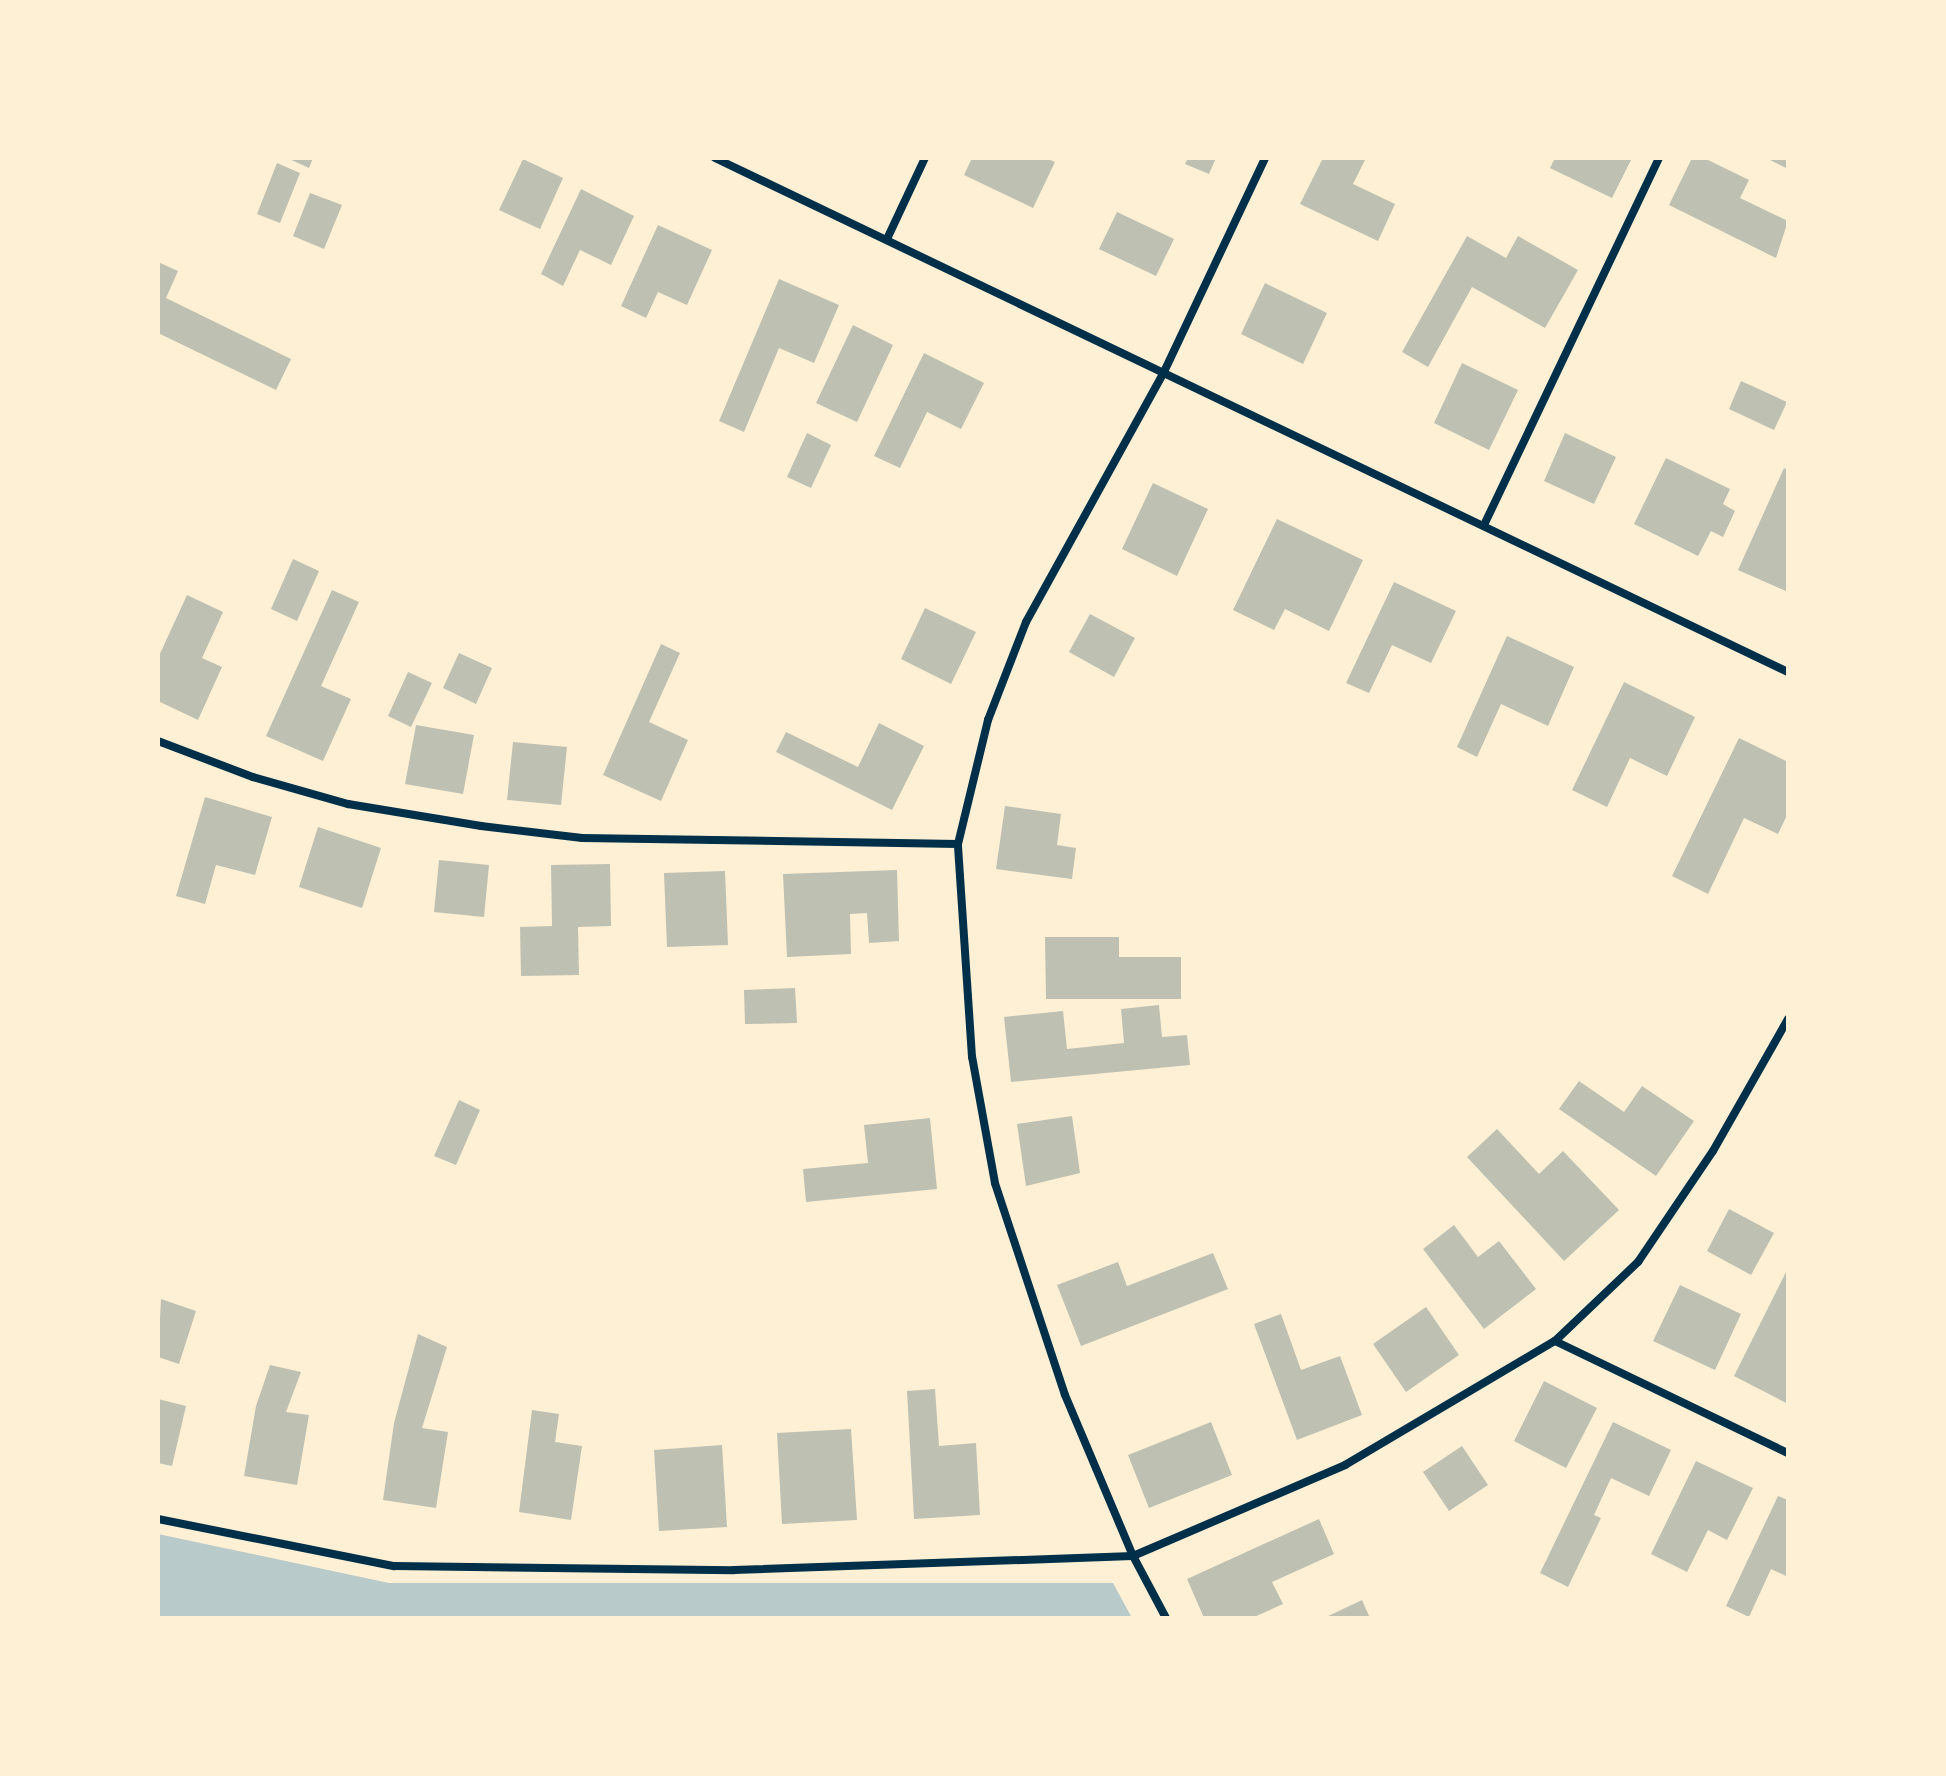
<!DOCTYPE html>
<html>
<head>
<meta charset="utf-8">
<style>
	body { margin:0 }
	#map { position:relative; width:1946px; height:1776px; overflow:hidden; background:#fdf0d5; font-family:Rubik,sans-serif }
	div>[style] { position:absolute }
	.green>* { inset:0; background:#b9caca }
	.building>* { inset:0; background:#bec0b2 }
	.minor>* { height:8px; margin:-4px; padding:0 4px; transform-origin:4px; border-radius:4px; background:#003049 }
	span { translate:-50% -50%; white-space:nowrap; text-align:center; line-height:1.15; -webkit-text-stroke:6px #fdf0d5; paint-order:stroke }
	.frame { position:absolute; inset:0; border:160px solid #fdf0d5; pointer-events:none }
</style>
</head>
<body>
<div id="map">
	<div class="green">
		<div style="clip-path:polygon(158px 1534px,389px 1583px,1113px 1583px,1132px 1618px,158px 1618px)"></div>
	</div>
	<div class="building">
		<div style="clip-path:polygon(287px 158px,313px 158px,309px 168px)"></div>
		<div style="clip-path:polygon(972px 158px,1046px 158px,1055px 162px,1033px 208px,964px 175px)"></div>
		<div style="clip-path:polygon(1188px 158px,1216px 158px,1209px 174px,1185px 164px)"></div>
		<div style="clip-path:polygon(1323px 158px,1366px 158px,1353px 184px,1395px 204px,1378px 241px,1300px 204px)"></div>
		<div style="clip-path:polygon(1555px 158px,1632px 158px,1612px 198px,1550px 168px)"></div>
		<div style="clip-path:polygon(1692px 158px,1704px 158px,1749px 180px,1740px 198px,1788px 221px,1776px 258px,1669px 205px)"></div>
		<div style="clip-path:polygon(1766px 158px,1788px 158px,1788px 169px)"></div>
		<div style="clip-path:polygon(523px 159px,563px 178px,540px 229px,499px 210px)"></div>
		<div style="clip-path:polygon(277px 163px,300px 173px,280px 223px,257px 214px)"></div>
		<div style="clip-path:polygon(581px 189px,634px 216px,611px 265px,580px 250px,563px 286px,541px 274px)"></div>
		<div style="clip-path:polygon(310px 193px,342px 205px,324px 249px,293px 236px)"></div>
		<div style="clip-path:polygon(1117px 212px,1174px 239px,1156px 276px,1099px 249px)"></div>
		<div style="clip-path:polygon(658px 225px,712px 250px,687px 305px,658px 292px,646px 318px,621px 306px)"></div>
		<div style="clip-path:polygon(1467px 236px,1506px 258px,1518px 236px,1578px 270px,1545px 328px,1472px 287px,1428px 367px,1402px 352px)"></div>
		<div style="clip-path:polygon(158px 262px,178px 271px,166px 298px,291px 359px,276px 390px,158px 333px)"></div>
		<div style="clip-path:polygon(779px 279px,839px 305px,814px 363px,779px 348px,744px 432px,719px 421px)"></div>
		<div style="clip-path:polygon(1265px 283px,1327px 313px,1303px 364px,1241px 334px)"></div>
		<div style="clip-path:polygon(853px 325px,893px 345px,857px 422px,816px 403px)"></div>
		<div style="clip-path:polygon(924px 353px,984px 383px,961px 429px,927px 412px,900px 468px,874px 456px)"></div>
		<div style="clip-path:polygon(1462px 363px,1518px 390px,1489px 450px,1434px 423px)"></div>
		<div style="clip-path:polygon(1741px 381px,1787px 402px,1774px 430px,1729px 409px)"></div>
		<div style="clip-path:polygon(807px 433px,831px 445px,811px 488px,787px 477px)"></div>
		<div style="clip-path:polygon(1565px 433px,1616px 457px,1594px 504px,1544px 481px)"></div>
		<div style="clip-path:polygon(1666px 458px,1730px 489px,1723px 504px,1735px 511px,1723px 537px,1711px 531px,1698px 556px,1634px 524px)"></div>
		<div style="clip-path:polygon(1784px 468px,1788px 470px,1788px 592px,1738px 570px)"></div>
		<div style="clip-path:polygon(1153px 483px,1208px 509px,1177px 576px,1122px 549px)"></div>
		<div style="clip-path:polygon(1277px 519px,1363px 560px,1329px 631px,1285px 609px,1274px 630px,1233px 610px)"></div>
		<div style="clip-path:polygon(293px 559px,319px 571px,297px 621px,271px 609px)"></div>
		<div style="clip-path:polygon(1394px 582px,1456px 611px,1431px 663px,1392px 645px,1369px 693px,1346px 683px)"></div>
		<div style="clip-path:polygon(332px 590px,359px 602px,321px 686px,351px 699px,323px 761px,266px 736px)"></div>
		<div style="clip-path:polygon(187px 595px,223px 612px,202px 658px,222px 667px,198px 720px,158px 701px,158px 658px)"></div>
		<div style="clip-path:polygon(925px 608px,976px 632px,951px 684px,901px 659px)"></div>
		<div style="clip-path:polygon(1090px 614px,1135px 638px,1114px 677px,1069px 652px)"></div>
		<div style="clip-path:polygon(1507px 636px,1574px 667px,1548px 726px,1501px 704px,1477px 757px,1457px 747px)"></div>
		<div style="clip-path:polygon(661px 644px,680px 653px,649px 722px,688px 740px,661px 801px,603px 775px)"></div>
		<div style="clip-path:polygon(459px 653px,492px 668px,476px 704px,443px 688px)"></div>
		<div style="clip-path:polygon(408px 672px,432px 683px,411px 727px,388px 716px)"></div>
		<div style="clip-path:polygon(1624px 682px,1695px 717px,1667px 776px,1630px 758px,1607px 807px,1572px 790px)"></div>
		<div style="clip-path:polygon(879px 723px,924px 746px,892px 810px,776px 752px,786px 732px,858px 767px)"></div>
		<div style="clip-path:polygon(416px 725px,474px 735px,463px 794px,405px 784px)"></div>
		<div style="clip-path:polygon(1739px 738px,1788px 762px,1788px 813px,1778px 834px,1744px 818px,1708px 894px,1672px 876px)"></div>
		<div style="clip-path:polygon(513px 742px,567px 747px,561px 805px,507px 800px)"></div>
		<div style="clip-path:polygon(205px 797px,272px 817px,255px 875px,216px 865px,205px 904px,176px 896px)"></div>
		<div style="clip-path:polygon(1005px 806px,1061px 814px,1057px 845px,1076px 848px,1072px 879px,996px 869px)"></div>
		<div style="clip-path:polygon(318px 827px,381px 848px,362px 908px,299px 887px)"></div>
		<div style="clip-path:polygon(439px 860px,489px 865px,484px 917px,434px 912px)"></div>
		<div style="clip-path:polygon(610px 864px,611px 926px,578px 927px,579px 975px,521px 976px,520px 927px,552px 926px,551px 865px)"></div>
		<div style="clip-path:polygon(897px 870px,899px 941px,869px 943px,867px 913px,850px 914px,851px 954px,787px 957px,783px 874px)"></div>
		<div style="clip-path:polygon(725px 871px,728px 945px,667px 947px,664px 873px)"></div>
		<div style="clip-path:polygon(1045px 937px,1119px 937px,1119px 957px,1181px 957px,1181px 999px,1046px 999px)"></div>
		<div style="clip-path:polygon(795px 988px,797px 1023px,745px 1024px,744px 990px)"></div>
		<div style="clip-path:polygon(1159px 1005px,1162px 1037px,1187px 1035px,1190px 1065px,1011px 1082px,1004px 1017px,1063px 1011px,1067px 1049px,1124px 1043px,1121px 1009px)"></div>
		<div style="clip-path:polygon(1579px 1081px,1624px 1112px,1642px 1086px,1694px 1121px,1656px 1176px,1559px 1109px)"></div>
		<div style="clip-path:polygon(459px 1100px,480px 1110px,456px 1165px,434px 1156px)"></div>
		<div style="clip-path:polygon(1072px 1116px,1080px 1173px,1026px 1186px,1017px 1124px)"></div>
		<div style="clip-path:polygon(930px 1118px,937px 1189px,806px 1202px,803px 1169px,868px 1163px,864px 1125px)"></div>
		<div style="clip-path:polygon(1497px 1129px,1539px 1174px,1563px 1151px,1619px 1210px,1564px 1261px,1467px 1157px)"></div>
		<div style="clip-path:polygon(1729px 1209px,1774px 1233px,1751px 1275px,1707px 1251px)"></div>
		<div style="clip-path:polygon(1454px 1225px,1478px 1257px,1499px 1241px,1536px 1289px,1484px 1329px,1423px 1249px)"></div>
		<div style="clip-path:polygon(1213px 1253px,1228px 1289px,1081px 1346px,1057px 1285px,1118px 1262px,1127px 1286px)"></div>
		<div style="clip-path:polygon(1788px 1268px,1788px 1404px,1734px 1376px)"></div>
		<div style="clip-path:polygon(1680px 1285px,1741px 1314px,1715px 1370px,1653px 1341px)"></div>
		<div style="clip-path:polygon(161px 1299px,196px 1311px,179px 1364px,158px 1357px)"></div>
		<div style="clip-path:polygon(1426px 1307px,1459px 1355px,1406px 1392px,1373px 1344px)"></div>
		<div style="clip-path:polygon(1281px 1314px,1301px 1370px,1340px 1356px,1362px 1415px,1297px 1440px,1254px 1324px)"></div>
		<div style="clip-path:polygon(418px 1334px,447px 1347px,422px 1428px,448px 1432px,436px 1508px,383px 1500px,394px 1423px)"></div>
		<div style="clip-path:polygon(270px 1365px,301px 1372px,286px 1412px,309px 1415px,297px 1485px,244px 1476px,256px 1406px)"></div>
		<div style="clip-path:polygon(1544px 1381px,1597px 1408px,1566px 1468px,1514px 1441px)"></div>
		<div style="clip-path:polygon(935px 1389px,939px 1446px,976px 1443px,980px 1515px,914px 1519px,907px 1391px)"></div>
		<div style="clip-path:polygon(158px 1399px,186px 1406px,172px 1466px,158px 1463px)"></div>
		<div style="clip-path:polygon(532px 1410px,559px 1414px,555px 1442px,582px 1446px,571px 1520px,519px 1512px)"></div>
		<div style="clip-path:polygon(1211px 1422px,1232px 1475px,1149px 1508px,1128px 1455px)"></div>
		<div style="clip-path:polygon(1613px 1422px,1671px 1450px,1649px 1496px,1611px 1478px,1594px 1515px,1601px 1518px,1568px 1587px,1540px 1573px)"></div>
		<div style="clip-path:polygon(851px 1429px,857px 1520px,782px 1524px,777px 1433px)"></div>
		<div style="clip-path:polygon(722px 1445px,727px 1527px,659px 1531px,654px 1450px)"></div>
		<div style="clip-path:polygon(1462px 1446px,1488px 1485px,1449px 1511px,1423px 1472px)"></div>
		<div style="clip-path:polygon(1696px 1461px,1753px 1488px,1727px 1540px,1708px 1530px,1687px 1572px,1651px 1554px)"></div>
		<div style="clip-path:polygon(1778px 1496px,1788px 1500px,1788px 1577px,1771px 1569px,1749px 1617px,1726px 1606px)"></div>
		<div style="clip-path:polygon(1319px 1519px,1334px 1554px,1272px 1582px,1283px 1604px,1252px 1618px,1204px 1618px,1187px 1579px)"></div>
		<div style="clip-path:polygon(1362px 1600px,1370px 1618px,1324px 1618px)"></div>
	</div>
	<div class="minor">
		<div style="left:715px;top:158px;width:1190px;rotate:25.6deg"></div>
		<div style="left:887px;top:239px;width:89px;rotate:-64.9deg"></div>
		<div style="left:1484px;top:525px;width:407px;rotate:-64.5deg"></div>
		<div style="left:158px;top:741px;width:102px;rotate:20.8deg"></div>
		<div style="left:253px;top:777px;width:99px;rotate:15.9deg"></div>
		<div style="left:348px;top:804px;width:135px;rotate:9.4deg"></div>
		<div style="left:481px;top:826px;width:102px;rotate:6.8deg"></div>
		<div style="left:582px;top:838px;width:376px;rotate:0.9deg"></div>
		<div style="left:1555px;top:1341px;width:259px;rotate:25.7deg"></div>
		<div style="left:158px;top:1519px;width:241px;rotate:11.3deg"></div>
		<div style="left:394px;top:1566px;width:340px;rotate:0.7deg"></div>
		<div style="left:734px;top:1570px;width:399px;rotate:-2deg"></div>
		<div style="left:1133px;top:1556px;width:231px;rotate:-23.2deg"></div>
		<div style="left:1345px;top:1465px;width:244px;rotate:-30.6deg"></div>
		<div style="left:1555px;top:1341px;width:115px;rotate:-43.6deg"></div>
		<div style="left:1638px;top:1262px;width:134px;rotate:-56deg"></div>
		<div style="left:1713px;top:1151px;width:152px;rotate:-60.4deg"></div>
		<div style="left:1166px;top:1618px;width:70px;rotate:-118deg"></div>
		<div style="left:1133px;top:1556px;width:175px;rotate:-112.9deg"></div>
		<div style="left:1065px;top:1395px;width:223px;rotate:-108.3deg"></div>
		<div style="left:995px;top:1183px;width:128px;rotate:-100.3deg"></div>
		<div style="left:972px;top:1057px;width:213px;rotate:-93.8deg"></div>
		<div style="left:958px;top:844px;width:128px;rotate:-76.4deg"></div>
		<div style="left:988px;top:720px;width:105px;rotate:-68.8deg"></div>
		<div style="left:1026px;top:622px;width:283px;rotate:-61.1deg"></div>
		<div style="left:1163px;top:374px;width:239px;rotate:-64.7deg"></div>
	</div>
	<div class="frame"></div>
</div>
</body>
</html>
